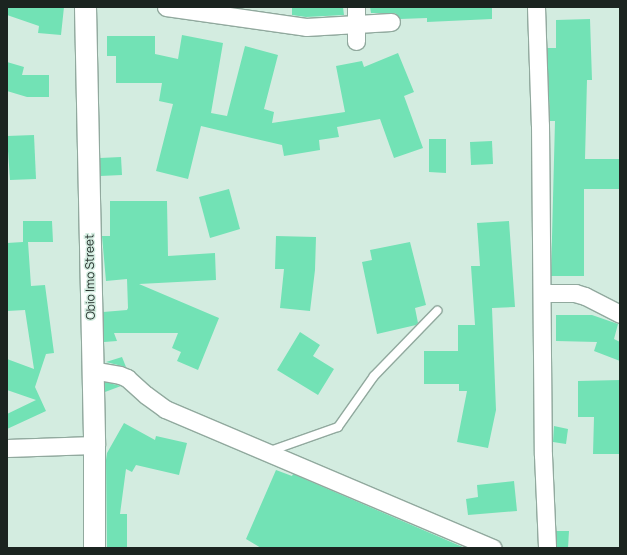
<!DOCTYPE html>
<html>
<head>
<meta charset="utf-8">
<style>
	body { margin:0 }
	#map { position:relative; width:627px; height:555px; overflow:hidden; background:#d3ece0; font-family:Manrope,sans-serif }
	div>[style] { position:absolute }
	.building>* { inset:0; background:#72e2b5 }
	.roads { filter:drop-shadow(1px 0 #91a99e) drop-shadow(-1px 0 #91a99e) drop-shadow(0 1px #91a99e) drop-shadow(0 -1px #91a99e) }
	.service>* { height:8px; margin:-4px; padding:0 4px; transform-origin:4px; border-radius:4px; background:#fff }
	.minor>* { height:17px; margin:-8.5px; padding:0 8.5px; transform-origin:8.5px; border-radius:8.5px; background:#fff }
	.tertiary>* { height:21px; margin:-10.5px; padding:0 10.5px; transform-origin:10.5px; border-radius:10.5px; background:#fff }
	span { translate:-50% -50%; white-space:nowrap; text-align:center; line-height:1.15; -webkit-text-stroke:3px #d3ece0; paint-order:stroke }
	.street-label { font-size:12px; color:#1b2420 }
	.frame { position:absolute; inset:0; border:8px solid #1b2420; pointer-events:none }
</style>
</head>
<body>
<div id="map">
	<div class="building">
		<div style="clip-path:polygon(7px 7px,64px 7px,61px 35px,38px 33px,39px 26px,7px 15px)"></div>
		<div style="clip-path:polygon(292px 7px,343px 7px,344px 15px,306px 17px,292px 15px)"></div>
		<div style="clip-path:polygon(370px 7px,492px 7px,492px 19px,427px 22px,427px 18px,400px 19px,395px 13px,371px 13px)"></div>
		<div style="clip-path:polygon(590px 19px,592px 80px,587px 80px,585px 159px,620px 159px,620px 189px,584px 189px,584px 276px,551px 276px,555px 121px,550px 121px,547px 48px,556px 48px,556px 20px)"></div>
		<div style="clip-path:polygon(182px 35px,223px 43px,211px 113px,227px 116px,245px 46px,278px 55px,264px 109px,274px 112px,272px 123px,345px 112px,336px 66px,362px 61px,364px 67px,398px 53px,414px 92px,404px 96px,423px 148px,394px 158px,380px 119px,337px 127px,339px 137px,319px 140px,320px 150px,284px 156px,282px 145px,201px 126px,188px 179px,156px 171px,173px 104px,159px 101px,162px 83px,116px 83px,116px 56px,107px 56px,107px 36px,155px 36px,155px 54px,178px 59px)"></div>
		<div style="clip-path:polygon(7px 62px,24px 67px,22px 75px,49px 75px,49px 97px,27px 97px,7px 91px)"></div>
		<div style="clip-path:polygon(34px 135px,36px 179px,10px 180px,7px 136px)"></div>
		<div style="clip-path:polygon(429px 139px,446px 139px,446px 173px,429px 172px)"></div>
		<div style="clip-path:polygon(492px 141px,493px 164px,471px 165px,470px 142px)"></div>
		<div style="clip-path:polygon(121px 157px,122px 175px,100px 176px,100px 158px)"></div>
		<div style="clip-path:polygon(229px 189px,240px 229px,210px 238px,199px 197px)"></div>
		<div style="clip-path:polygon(110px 201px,167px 201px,168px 256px,215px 253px,216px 280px,139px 284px,219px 318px,198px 370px,177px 361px,181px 352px,172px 348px,178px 333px,114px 333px,117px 341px,104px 342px,103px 312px,127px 310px,128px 308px,127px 279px,106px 281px,102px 236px,110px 236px)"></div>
		<div style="clip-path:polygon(23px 221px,52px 221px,53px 242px,28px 242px,31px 286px,45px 285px,54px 353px,46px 354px,35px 387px,46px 411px,7px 429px,7px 414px,36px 400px,7px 390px,7px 359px,34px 369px,25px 310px,7px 311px,7px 243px,23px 242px)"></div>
		<div style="clip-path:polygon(509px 221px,515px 307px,492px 308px,496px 410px,488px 448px,457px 442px,467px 391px,459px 391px,459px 384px,424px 384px,424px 351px,458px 351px,458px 325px,475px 325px,471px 266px,480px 266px,477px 223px)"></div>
		<div style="clip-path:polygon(276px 236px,316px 237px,315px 270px,310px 311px,280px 308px,284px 269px,275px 269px)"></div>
		<div style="clip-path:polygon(410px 242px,426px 305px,415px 308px,418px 323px,416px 325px,377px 334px,362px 262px,372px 260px,370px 250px)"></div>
		<div style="clip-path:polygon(556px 315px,592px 315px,618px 324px,614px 339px,620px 342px,620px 361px,594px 351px,597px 342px,556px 341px)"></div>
		<div style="clip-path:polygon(300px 332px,320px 345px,313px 356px,334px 369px,318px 395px,277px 370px)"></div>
		<div style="clip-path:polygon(122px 357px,126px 367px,106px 362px)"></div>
		<div style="clip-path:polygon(620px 380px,620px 454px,593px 454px,594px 417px,578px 417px,578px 381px)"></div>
		<div style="clip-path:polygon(105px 382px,121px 386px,105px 392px)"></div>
		<div style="clip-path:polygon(124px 423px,155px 440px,156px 436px,187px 443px,179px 475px,136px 465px,132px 472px,126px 469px,120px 514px,127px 514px,127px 548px,107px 548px,106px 460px,107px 453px)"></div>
		<div style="clip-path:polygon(554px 426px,568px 429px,566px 444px,553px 442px)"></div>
		<div style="clip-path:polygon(276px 470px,292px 476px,293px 474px,465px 548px,261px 548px,246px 539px)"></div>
		<div style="clip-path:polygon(514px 481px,517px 511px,468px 515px,466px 499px,478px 497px,477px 485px)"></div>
		<div style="clip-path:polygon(556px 531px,569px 531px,568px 548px,557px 548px)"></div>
	</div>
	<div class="roads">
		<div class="service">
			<div style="left:270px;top:451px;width:72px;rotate:-19.4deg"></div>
			<div style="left:338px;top:427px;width:62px;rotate:-54.8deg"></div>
			<div style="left:374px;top:376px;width:91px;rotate:-45.9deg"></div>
		</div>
		<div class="minor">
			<div style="left:166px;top:7px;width:141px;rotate:8.1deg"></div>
			<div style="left:306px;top:27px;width:85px;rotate:-3.4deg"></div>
			<div style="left:536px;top:7px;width:118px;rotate:88.1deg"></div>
			<div style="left:540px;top:125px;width:330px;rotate:89.5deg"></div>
			<div style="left:543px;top:455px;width:93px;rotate:87.5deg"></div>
			<div style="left:356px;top:41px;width:34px;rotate:-90deg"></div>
			<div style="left:542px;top:293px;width:33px"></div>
			<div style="left:575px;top:293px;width:10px;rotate:17deg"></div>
			<div style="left:585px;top:296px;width:39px;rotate:27deg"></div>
			<div style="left:92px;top:370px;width:28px;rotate:10deg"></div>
			<div style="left:120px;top:375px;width:8px;rotate:23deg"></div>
			<div style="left:127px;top:378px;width:25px;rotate:42deg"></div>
			<div style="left:146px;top:395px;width:24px;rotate:36deg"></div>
			<div style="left:165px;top:409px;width:356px;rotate:23deg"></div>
			<div style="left:7px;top:448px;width:87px;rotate:-2deg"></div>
		</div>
		<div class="tertiary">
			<div style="left:85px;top:7px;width:438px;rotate:88.8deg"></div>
			<div style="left:94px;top:445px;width:103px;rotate:90deg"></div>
		</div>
	</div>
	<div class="street-label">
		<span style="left:90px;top:277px;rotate:-91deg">Obio Imo Street</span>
	</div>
	<div class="frame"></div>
</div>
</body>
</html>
